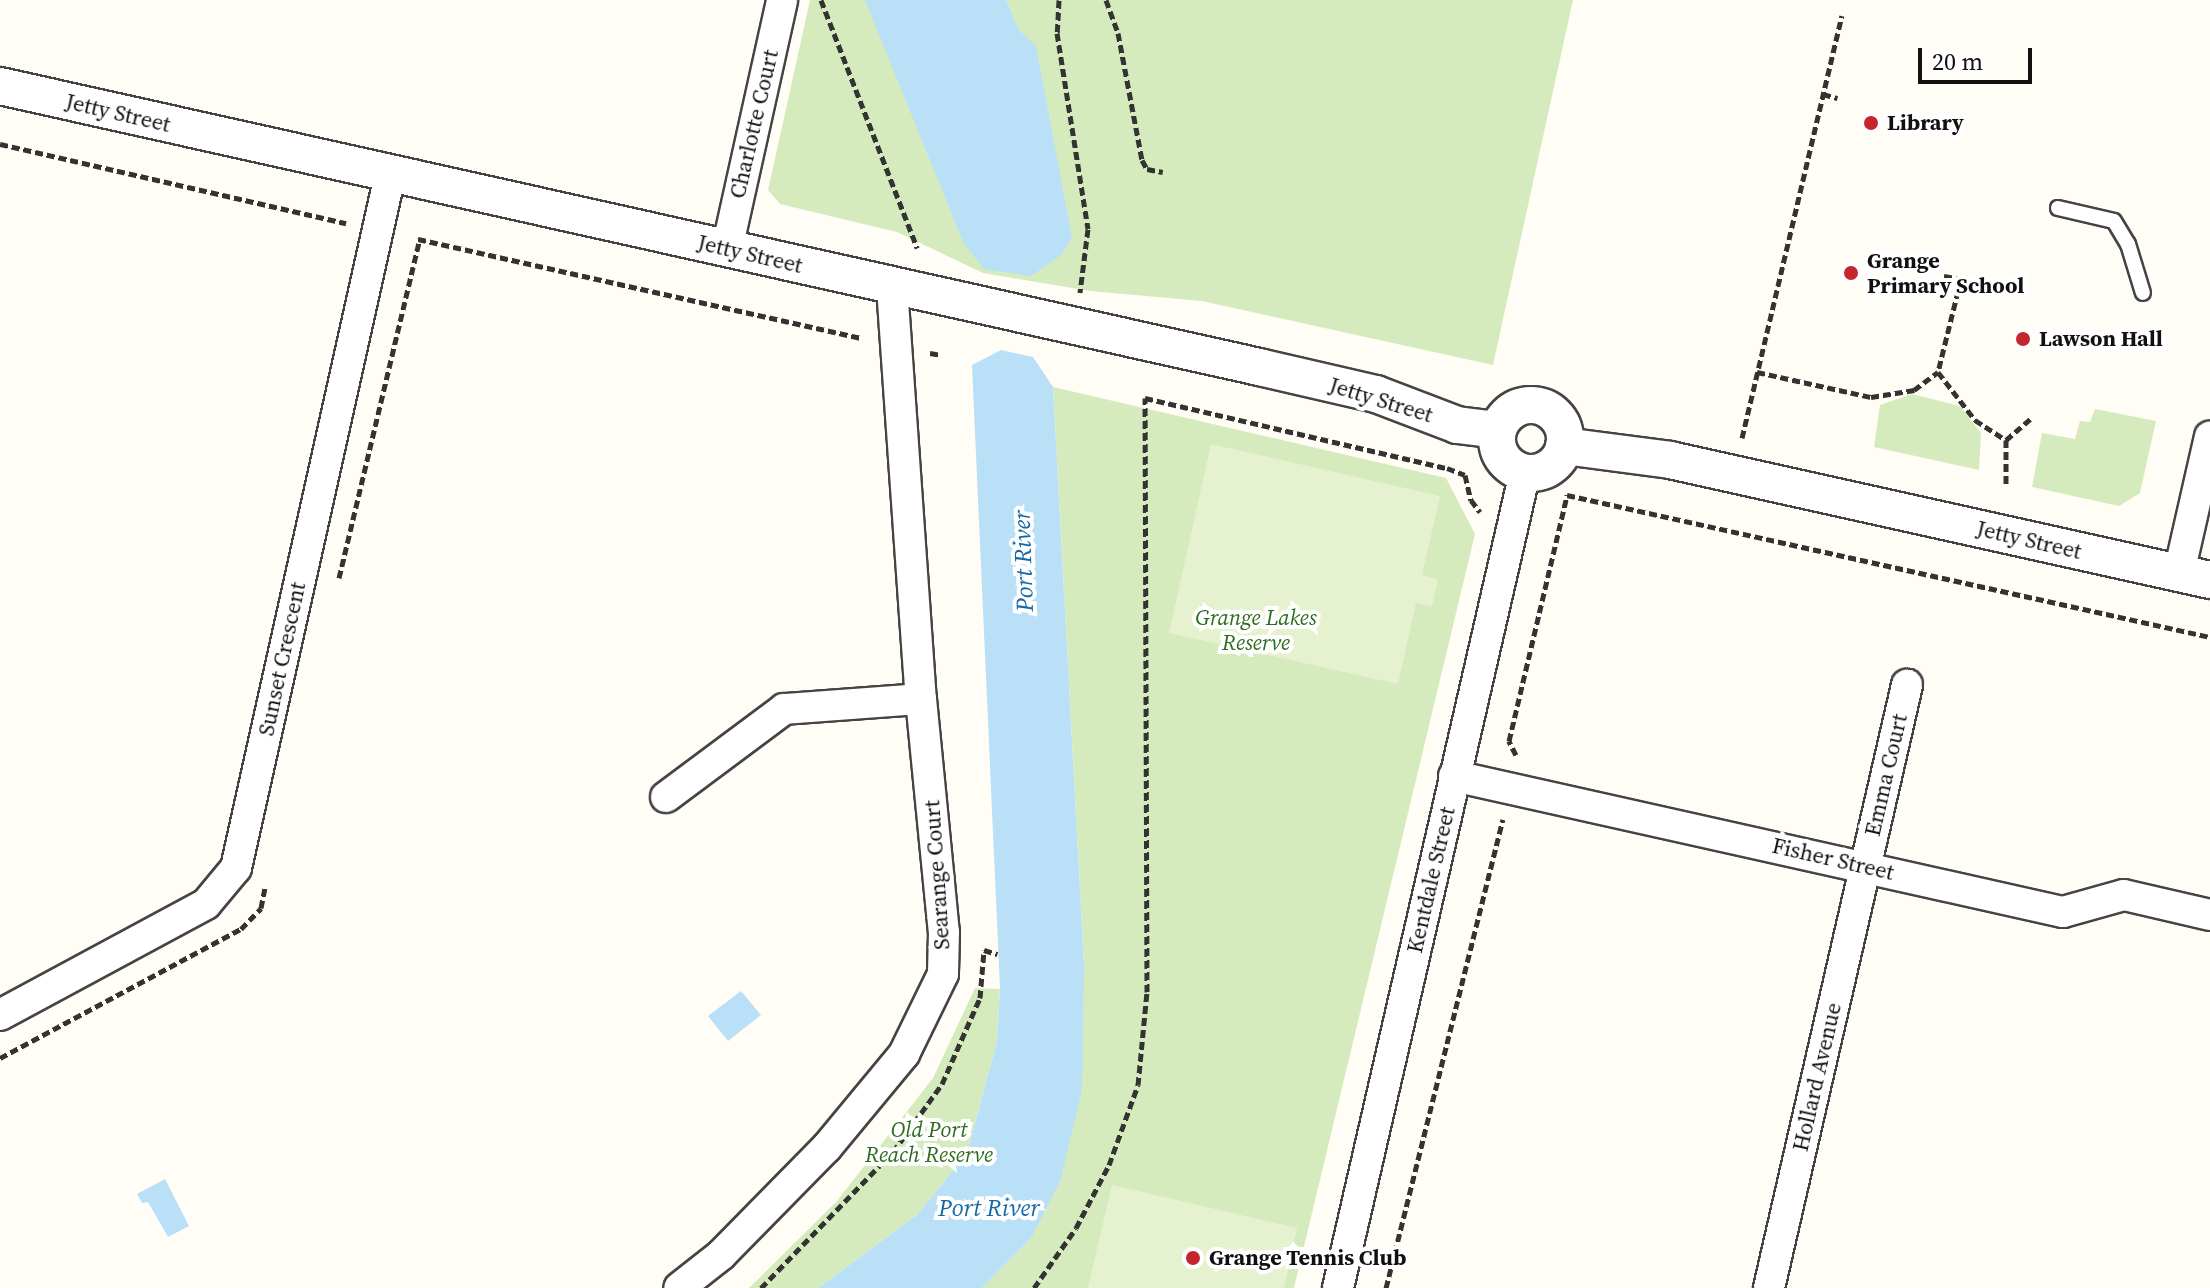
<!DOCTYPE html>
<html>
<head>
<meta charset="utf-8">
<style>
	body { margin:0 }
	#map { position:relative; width:2210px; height:1288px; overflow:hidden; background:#fffdf5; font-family:"Source Serif 4",serif }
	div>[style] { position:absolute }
	.green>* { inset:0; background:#d5ebbd }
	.pitch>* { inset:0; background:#e6f2cf }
	.water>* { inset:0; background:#b9e0f7 }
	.path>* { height:5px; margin-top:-2.5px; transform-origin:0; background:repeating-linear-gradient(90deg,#333 0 8px,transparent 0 12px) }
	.roads { filter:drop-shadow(2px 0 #444) drop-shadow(-2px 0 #444) drop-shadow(0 2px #444) drop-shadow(0 -2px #444) }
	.service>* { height:14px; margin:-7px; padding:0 7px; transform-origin:7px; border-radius:7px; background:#fff }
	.minor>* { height:30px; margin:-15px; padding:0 15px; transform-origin:15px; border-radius:15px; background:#fff }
	.tertiary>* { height:36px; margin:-18px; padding:0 18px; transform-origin:18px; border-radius:18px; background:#fff }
	.tertiary>.ring { margin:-18px; padding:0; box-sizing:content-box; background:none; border:36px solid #fff; border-radius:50% }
	.dots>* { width:22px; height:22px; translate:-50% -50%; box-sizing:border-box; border:4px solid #fff; border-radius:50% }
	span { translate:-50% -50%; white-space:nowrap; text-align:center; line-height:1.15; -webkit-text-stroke:8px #fff; paint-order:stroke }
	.street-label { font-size:22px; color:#111 }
	.poi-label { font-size:22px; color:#111; font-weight:700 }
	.left { translate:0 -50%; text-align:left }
	.park-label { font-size:22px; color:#2f6b1f; font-style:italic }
	.water-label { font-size:24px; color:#1768a6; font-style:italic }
	.scale { position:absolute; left:1918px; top:48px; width:114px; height:36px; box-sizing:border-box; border:4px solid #111; border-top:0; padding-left:10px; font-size:24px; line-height:28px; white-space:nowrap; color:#111; -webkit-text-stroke:6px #fff; paint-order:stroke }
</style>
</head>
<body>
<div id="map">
	<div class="green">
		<div style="clip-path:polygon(810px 0,1573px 0,1493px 365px,1202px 301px,1090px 291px,983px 273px,897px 232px,780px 204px,768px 190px)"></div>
		<div style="clip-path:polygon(1053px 387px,1446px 478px,1475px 534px,1294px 1288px,982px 1288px,1031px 1238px,1084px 965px)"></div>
		<div style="clip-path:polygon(1912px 394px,1960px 406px,1981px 433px,1979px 470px,1874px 447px,1880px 405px)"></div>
		<div style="clip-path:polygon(2095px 409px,2156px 421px,2140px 493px,2119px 506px,2032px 487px,2042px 433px,2075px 439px,2080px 421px,2090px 422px)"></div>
		<div style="clip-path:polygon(975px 988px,1000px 989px,997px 1041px,967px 1153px,917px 1215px,818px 1288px,749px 1288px,837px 1201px,933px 1078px)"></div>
	</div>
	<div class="pitch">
		<div style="clip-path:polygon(1211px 444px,1440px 496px,1422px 575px,1438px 580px,1432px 606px,1416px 603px,1398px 684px,1169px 633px)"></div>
		<div style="clip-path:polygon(1112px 1185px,1297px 1228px,1284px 1288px,1088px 1288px)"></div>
	</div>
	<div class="water">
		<div style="clip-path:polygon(865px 0,1006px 0,1019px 30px,1036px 46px,1072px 238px,1061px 255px,1031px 276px,984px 269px,963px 242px)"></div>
		<div style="clip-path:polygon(1001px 350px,1033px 357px,1053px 387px,1084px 965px,1082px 1090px,1060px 1182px,1031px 1238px,982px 1288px,818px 1288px,917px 1215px,967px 1153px,997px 1041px,1000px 989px,972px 365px)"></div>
		<div style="clip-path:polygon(741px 991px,761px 1015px,728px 1041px,708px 1016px)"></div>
		<div style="clip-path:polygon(165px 1179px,189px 1226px,168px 1237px,148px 1202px,142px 1203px,137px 1194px)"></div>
	</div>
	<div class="path">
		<div style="left:821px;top:0;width:266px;rotate:68.8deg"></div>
		<div style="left:1059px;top:0;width:33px;rotate:93deg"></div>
		<div style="left:1057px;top:33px;width:198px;rotate:81deg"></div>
		<div style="left:1088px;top:229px;width:64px;rotate:97.2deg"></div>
		<div style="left:1106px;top:0;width:35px;rotate:70deg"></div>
		<div style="left:1118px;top:33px;width:129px;rotate:79.3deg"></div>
		<div style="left:1142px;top:160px;width:10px;rotate:61deg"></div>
		<div style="left:1147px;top:169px;width:16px;rotate:11deg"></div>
		<div style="left:1823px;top:94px;width:15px;rotate:16deg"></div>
		<div style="left:0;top:144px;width:355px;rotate:12.9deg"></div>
		<div style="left:418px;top:239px;width:454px;rotate:12.6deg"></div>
		<div style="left:1944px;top:276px;width:17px;rotate:10deg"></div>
		<div style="left:1961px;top:279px;width:96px;rotate:103.9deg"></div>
		<div style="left:1938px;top:372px;width:61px;rotate:52.4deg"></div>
		<div style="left:1975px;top:420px;width:37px;rotate:33deg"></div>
		<div style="left:2006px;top:440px;width:47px;rotate:90deg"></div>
		<div style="left:930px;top:353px;width:11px;rotate:10deg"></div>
		<div style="left:1757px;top:372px;width:117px;rotate:12.4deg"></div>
		<div style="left:1871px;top:397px;width:44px;rotate:-9.2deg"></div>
		<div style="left:1914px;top:390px;width:30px;rotate:-37deg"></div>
		<div style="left:1742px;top:438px;width:434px;rotate:-76.7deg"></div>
		<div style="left:2006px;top:440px;width:35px;rotate:-41deg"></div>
		<div style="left:339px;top:578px;width:349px;rotate:-76.6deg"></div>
		<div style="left:1516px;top:755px;width:16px;rotate:-117deg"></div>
		<div style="left:1509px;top:741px;width:253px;rotate:-76.7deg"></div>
		<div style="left:1567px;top:495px;width:658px;rotate:12.45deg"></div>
		<div style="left:0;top:1058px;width:273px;rotate:-28.2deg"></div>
		<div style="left:241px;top:929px;width:29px;rotate:-46deg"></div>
		<div style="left:261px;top:908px;width:20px;rotate:-79deg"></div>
		<div style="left:761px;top:1288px;width:190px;rotate:-45.9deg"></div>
		<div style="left:893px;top:1152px;width:84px;rotate:-54.2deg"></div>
		<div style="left:942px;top:1084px;width:94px;rotate:-66.2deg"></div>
		<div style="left:980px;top:998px;width:48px;rotate:-85.2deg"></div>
		<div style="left:984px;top:950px;width:14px;rotate:17deg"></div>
		<div style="left:1034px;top:1288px;width:73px;rotate:-55deg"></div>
		<div style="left:1076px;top:1228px;width:71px;rotate:-62.4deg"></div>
		<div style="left:1109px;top:1165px;width:85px;rotate:-70.1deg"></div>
		<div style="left:1138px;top:1085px;width:93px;rotate:-84.5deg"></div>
		<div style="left:1147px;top:992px;width:594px;rotate:-90.19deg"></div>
		<div style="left:1145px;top:398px;width:310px;rotate:13.1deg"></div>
		<div style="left:1447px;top:468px;width:19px;rotate:21deg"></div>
		<div style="left:1465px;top:475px;width:26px;rotate:77deg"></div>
		<div style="left:1471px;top:500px;width:15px;rotate:53deg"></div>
		<div style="left:1386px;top:1288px;width:483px;rotate:-76deg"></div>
	</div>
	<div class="roads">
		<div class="service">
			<div style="left:2058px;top:208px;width:57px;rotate:13.1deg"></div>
			<div style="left:2114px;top:221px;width:27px;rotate:59deg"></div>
			<div style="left:2128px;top:244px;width:51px;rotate:73deg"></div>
		</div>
		<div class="minor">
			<div style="left:727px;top:249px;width:255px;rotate:-77.5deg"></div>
			<div style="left:892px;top:287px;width:413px;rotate:86deg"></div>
			<div style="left:2179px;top:573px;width:140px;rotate:-77.2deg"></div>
			<div style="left:1454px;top:776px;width:624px;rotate:12.59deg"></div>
			<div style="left:2063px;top:912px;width:63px;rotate:-15.6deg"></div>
			<div style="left:2124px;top:895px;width:88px;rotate:13.1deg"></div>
			<div style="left:666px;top:797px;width:147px;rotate:-36.7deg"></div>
			<div style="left:784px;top:709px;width:137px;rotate:-4.2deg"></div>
			<div style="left:921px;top:699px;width:234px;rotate:84.4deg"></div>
			<div style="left:944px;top:932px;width:42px;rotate:91.4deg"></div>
			<div style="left:943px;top:974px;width:89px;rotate:116deg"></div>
			<div style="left:904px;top:1054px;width:121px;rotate:129.6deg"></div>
			<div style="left:827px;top:1147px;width:151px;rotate:134.5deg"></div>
			<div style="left:721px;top:1255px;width:53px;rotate:141.8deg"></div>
			<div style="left:0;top:1015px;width:234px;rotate:-28.3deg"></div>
			<div style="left:206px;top:904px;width:47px;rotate:-50.2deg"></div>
			<div style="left:236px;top:868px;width:710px;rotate:-77.47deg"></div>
			<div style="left:1338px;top:1288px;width:837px;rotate:-77.09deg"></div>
			<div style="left:1769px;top:1288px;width:619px;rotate:-77.11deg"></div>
		</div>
		<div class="tertiary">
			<div style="left:0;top:86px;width:1290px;rotate:12.58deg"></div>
			<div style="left:1259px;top:367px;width:120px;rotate:13deg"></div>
			<div style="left:1376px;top:394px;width:87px;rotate:20.9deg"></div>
			<div style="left:1457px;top:425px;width:41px;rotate:7deg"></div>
			<div class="ring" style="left:1497px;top:405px;width:32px;height:32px"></div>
			<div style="left:1564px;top:446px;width:107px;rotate:7.5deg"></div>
			<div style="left:1670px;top:460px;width:553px;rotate:12.53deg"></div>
		</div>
	</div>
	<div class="dots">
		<div style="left:1871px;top:123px;background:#c4262e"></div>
		<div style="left:1851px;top:273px;background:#c4262e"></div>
		<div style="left:2023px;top:339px;background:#c4262e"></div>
		<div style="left:1193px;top:1258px;background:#c4262e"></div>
	</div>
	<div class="street-label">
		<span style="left:118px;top:113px;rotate:13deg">Jetty Street</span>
		<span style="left:754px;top:124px;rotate:-77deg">Charlotte Court</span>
		<span style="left:750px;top:254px;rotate:13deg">Jetty Street</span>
		<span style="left:1381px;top:400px;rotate:17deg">Jetty Street</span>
		<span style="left:2029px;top:540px;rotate:13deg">Jetty Street</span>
		<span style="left:282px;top:659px;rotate:-78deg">Sunset Crescent</span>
		<span style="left:1886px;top:775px;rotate:-77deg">Emma Court</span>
		<span style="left:1833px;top:859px;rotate:13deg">Fisher Street</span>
		<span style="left:937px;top:875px;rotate:-94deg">Searange Court</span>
		<span style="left:1431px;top:880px;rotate:-77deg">Kentdale Street</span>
		<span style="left:1817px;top:1077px;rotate:-77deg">Hollard Avenue</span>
	</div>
	<div class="poi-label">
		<span class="left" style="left:1887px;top:123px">Library</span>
		<span class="left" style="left:1867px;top:273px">Grange<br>Primary School</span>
		<span class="left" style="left:2039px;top:339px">Lawson Hall</span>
		<span class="left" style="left:1209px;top:1258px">Grange Tennis Club</span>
	</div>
	<div class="park-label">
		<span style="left:1256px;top:630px">Grange Lakes<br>Reserve</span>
		<span style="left:929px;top:1142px">Old Port<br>Reach Reserve</span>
	</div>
	<div class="water-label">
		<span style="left:1023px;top:561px;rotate:-92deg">Port River</span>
		<span style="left:989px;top:1208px">Port River</span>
	</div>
	<div class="scale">20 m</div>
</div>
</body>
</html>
